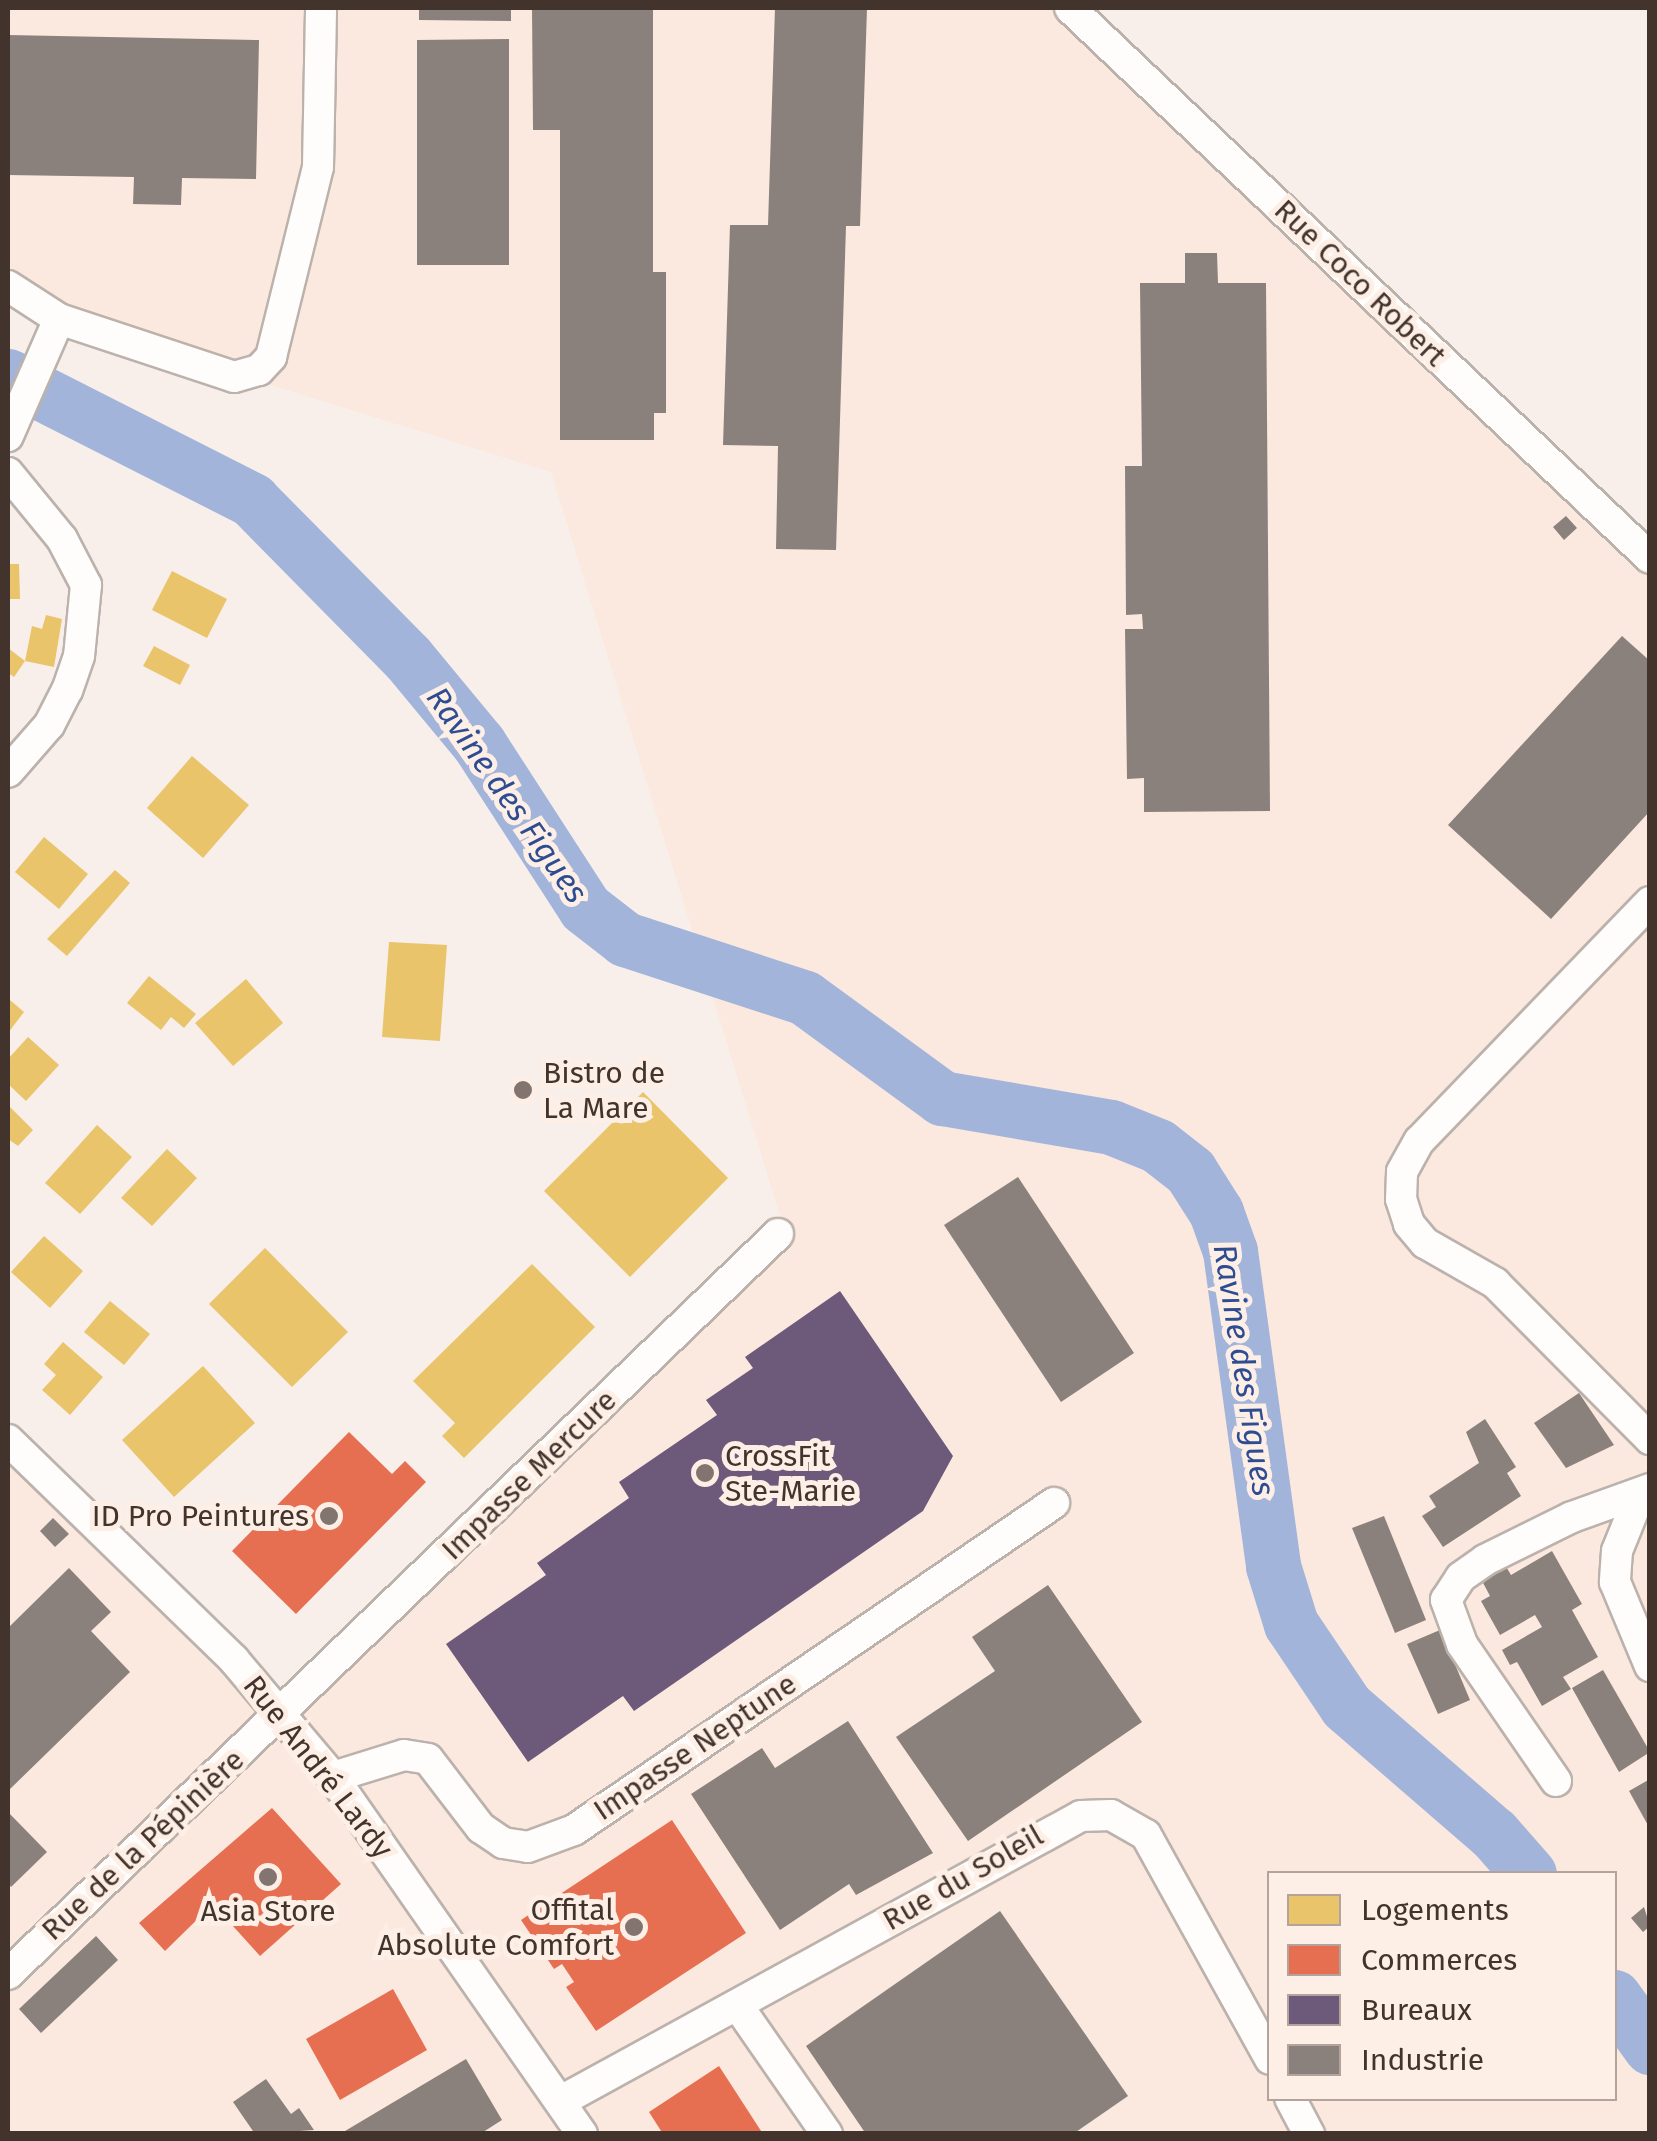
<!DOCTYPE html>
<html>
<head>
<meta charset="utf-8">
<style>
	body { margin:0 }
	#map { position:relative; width:1657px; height:2141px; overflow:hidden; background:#f8efeb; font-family:"Fira Sans",sans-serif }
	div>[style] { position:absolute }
	.built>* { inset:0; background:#fbe8de }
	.homes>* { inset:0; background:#e9c46a }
	.shops>* { inset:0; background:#e76f51 }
	.offices>* { inset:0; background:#6d597a }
	.industry>* { inset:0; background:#8a817c }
	.river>* { height:55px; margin:-27.5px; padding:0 27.5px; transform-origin:27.5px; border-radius:27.5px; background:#a3b4da }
	.roads { filter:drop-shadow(2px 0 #bcb2ac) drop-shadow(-2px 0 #bcb2ac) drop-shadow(0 2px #bcb2ac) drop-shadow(0 -2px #bcb2ac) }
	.minor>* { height:30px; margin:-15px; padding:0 15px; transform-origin:15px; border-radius:15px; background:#fefdfc }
	.dots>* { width:28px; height:28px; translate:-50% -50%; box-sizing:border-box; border:5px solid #fdeee6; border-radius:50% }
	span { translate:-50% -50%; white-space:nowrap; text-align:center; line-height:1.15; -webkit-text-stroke:10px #fdeee6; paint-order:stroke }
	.street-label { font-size:30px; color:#42342c }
	.poi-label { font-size:30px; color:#42342c }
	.left { translate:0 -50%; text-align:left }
	.right { translate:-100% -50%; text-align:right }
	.water-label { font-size:32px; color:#2d4c92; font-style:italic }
	.frame { position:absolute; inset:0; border:10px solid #42342c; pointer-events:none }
	.legend { position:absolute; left:1267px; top:1871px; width:350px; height:230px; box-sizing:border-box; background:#fdeee6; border:2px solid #b2a49c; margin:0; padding:12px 18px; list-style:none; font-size:30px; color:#42342c }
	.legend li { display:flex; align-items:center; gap:20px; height:50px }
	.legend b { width:50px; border:2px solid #b2a49c }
</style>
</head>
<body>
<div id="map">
	<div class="built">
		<div style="clip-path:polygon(evenodd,8px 8px,1079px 8px,1649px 556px,1649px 2133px,8px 2133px,8px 1440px,280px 1716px,782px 1222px,551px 472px,59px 319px,8px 286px,8px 8px,1270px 1874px,1614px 1874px,1614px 2098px,1270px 2098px,1270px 1874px)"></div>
	</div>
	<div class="homes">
		<div style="clip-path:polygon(8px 564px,19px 564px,20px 599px,8px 599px)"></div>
		<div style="clip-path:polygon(172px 571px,227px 599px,207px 638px,152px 610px)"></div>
		<div style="clip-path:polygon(46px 615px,62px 619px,54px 667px,25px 661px,32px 626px,42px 629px)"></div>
		<div style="clip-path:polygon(154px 646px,190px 665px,180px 685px,143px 666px)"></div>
		<div style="clip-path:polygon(8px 648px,25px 661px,14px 677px,8px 673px)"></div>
		<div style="clip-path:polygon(192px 756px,249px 805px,203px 858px,147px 808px)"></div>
		<div style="clip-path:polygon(44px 837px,88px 874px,59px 909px,15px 872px)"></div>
		<div style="clip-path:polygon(115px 870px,130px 883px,67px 956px,47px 939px)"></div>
		<div style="clip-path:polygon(389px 942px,447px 945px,440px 1041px,382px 1037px)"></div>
		<div style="clip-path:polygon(149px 976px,196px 1014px,184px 1028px,171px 1017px,161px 1030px,127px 1003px)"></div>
		<div style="clip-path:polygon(246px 979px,283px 1023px,233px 1066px,195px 1023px)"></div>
		<div style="clip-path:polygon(10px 1000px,24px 1012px,8px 1033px,8px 1003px)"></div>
		<div style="clip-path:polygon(28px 1037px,59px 1065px,26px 1101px,8px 1084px,8px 1059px)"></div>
		<div style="clip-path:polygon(643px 1092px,728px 1178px,630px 1277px,544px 1191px)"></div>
		<div style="clip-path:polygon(8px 1105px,33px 1130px,18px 1146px,8px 1139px)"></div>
		<div style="clip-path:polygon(97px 1125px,132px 1157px,80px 1214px,45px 1183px)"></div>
		<div style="clip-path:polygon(167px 1149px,197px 1178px,152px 1226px,121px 1198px)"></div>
		<div style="clip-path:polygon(44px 1236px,83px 1271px,50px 1308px,11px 1272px)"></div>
		<div style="clip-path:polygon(265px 1248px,348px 1332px,292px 1387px,209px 1304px)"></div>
		<div style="clip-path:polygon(532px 1264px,595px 1327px,464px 1458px,442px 1436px,455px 1423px,413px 1381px)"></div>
		<div style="clip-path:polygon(110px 1301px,150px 1334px,124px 1365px,84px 1332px)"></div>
		<div style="clip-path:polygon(63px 1342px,103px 1377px,70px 1415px,42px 1390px,56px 1375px,44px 1364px)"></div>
		<div style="clip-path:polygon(203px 1366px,255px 1423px,174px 1497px,122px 1440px)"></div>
	</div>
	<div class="shops">
		<div style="clip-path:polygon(349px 1432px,392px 1474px,405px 1461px,426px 1482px,296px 1614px,232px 1551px)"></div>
		<div style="clip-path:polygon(272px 1808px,341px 1884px,260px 1956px,213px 1904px,165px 1951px,139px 1923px)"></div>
		<div style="clip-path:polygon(672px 1820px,746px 1933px,596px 2031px,566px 1987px,574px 1982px,562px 1964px,554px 1969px,521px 1920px)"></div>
		<div style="clip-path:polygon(393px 1989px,427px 2050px,340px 2100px,306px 2039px)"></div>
		<div style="clip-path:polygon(719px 2066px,763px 2134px,663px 2134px,649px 2112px)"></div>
	</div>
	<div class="offices">
		<div style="clip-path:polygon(840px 1291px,953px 1456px,923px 1511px,634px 1711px,623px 1696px,528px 1762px,446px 1644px,546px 1575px,537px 1563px,629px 1498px,619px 1482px,717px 1415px,706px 1400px,753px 1368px,745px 1357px)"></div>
	</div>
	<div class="industry">
		<div style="clip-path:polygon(419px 8px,511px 8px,511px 21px,419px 20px)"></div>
		<div style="clip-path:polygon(532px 8px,653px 8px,653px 272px,666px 272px,666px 413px,654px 413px,654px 440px,560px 440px,560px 130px,533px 130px)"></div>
		<div style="clip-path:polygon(775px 8px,867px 8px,860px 226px,846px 226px,836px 550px,776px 549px,778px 446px,723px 445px,730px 225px,768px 225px)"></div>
		<div style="clip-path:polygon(8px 35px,259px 40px,256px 179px,182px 178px,181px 205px,133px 204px,134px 177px,8px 175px)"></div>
		<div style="clip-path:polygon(509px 39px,509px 265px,417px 265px,417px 40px)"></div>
		<div style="clip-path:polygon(1185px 253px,1217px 253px,1218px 283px,1266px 283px,1270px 811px,1144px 812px,1144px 778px,1127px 779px,1125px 629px,1143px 629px,1142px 614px,1126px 615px,1125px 466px,1142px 466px,1140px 283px,1185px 283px)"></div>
		<div style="clip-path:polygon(1566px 516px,1577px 528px,1564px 540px,1553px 527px)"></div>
		<div style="clip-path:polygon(1622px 636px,1650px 661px,1650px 811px,1551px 919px,1448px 825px)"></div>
		<div style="clip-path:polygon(1018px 1177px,1134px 1353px,1061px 1402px,944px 1225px)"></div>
		<div style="clip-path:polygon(1579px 1393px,1614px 1445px,1566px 1468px,1534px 1423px)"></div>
		<div style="clip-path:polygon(1485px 1419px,1516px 1467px,1507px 1473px,1521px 1496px,1443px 1547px,1422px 1516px,1436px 1507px,1429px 1496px,1479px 1463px,1466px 1432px)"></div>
		<div style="clip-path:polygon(1384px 1516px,1426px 1620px,1395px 1633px,1352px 1528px)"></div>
		<div style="clip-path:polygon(53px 1518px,69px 1534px,55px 1547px,40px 1531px)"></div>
		<div style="clip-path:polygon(1552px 1551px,1582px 1604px,1572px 1610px,1598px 1657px,1563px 1677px,1571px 1689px,1542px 1706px,1517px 1662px,1510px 1665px,1502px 1650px,1542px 1627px,1535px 1615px,1500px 1635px,1481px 1601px,1490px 1596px,1481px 1579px,1505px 1565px,1511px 1575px)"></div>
		<div style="clip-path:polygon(69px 1568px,111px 1612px,91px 1631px,130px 1672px,8px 1791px,8px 1628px)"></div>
		<div style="clip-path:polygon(1048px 1585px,1142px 1722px,968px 1841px,896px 1737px,995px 1671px,972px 1637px)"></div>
		<div style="clip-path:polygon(1440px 1630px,1447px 1648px,1458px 1643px,1464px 1658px,1454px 1662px,1470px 1700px,1438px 1714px,1407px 1644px)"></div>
		<div style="clip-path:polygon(1603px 1670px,1650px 1752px,1619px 1772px,1572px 1688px)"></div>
		<div style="clip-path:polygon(848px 1721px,933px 1853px,856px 1895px,849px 1884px,780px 1930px,691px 1794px,762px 1748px,775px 1768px)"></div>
		<div style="clip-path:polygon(1650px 1779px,1650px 1829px,1629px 1791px)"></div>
		<div style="clip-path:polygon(8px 1812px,47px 1852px,11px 1887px,8px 1883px)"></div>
		<div style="clip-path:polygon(1644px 1907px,1650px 1926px,1643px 1932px,1631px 1918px)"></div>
		<div style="clip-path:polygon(1000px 1911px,1128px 2096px,1073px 2134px,866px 2134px,806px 2046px)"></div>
		<div style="clip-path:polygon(96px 1936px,118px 1960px,41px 2033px,19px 2009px)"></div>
		<div style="clip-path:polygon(466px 2059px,502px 2120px,480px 2134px,340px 2134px)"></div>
		<div style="clip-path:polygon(266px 2079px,291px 2114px,299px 2108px,314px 2130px,255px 2134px,233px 2102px)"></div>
	</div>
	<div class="river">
		<div style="left:8px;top:376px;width:274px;rotate:26.9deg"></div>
		<div style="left:252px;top:500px;width:221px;rotate:45.4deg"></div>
		<div style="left:407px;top:657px;width:113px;rotate:50.4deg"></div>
		<div style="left:479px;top:744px;width:195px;rotate:57.1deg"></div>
		<div style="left:585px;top:908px;width:51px;rotate:37.8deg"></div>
		<div style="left:625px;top:939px;width:189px;rotate:18.1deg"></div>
		<div style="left:805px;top:998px;width:170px;rotate:36.1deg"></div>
		<div style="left:942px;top:1098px;width:171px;rotate:9.7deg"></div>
		<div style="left:1111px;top:1127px;width:51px;rotate:22deg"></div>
		<div style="left:1158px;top:1146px;width:41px;rotate:38deg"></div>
		<div style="left:1190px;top:1171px;width:49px;rotate:57.6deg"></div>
		<div style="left:1216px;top:1212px;width:41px;rotate:70.3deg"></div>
		<div style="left:1230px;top:1251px;width:318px;rotate:82.2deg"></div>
		<div style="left:1273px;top:1566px;width:61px;rotate:72.8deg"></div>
		<div style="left:1291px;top:1624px;width:99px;rotate:56.1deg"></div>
		<div style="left:1346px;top:1706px;width:196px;rotate:40.9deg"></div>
		<div style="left:1494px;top:1834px;width:53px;rotate:48.8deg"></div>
		<div style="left:1614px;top:1997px;width:62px;rotate:54.2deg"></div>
	</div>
	<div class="roads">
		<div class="minor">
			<div style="left:1070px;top:8px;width:799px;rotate:43.48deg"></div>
			<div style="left:8px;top:286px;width:61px;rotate:32.9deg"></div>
			<div style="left:59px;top:319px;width:128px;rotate:113.6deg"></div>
			<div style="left:59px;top:319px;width:184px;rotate:18.3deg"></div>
			<div style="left:234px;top:377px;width:26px;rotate:-16deg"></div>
			<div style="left:259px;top:370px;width:18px;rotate:-47deg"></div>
			<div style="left:271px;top:357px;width:196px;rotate:-76.1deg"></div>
			<div style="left:318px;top:167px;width:159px;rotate:-88.9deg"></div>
			<div style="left:8px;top:473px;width:85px;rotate:50.7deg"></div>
			<div style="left:62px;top:539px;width:52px;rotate:62.4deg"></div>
			<div style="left:86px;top:585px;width:71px;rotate:95.6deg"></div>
			<div style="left:79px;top:656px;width:36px;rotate:109deg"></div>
			<div style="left:67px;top:690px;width:39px;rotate:117deg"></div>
			<div style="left:49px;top:725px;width:62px;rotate:131.1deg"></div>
			<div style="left:1650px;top:902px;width:332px;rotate:134deg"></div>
			<div style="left:1419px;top:1141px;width:35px;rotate:119deg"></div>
			<div style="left:1402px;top:1172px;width:27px;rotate:92deg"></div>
			<div style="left:1401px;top:1199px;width:26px;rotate:72deg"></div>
			<div style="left:1409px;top:1224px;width:25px;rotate:50deg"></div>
			<div style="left:1425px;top:1243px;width:81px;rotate:29.7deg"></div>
			<div style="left:1495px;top:1283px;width:220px;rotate:45.2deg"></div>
			<div style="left:8px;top:1440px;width:315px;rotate:44.2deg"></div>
			<div style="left:234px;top:1660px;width:153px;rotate:49.8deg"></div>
			<div style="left:333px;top:1777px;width:435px;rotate:55.1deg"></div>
			<div style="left:1640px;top:1494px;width:61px;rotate:112deg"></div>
			<div style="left:1617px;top:1551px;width:31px;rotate:94deg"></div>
			<div style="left:1615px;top:1582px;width:91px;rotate:67.4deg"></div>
			<div style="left:333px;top:1777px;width:74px;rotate:-17.2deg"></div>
			<div style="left:404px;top:1755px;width:24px;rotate:9deg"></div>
			<div style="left:428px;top:1759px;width:87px;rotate:52.5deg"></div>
			<div style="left:481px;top:1828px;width:27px;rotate:34deg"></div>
			<div style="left:503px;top:1843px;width:25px;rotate:9deg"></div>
			<div style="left:528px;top:1847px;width:49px;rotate:-20.3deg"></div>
			<div style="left:574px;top:1830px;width:581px;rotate:-34.26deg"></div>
			<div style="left:1556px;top:1781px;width:166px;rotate:-124.5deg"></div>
			<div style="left:1462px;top:1644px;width:47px;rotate:-110deg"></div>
			<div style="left:1446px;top:1600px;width:27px;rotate:-57deg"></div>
			<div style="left:1461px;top:1577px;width:29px;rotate:-35deg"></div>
			<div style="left:1485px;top:1560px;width:97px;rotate:-26.3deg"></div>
			<div style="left:1572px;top:1517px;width:83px;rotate:-19.7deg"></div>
			<div style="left:8px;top:1974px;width:1068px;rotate:-43.86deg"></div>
			<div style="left:738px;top:2006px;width:156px;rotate:55.2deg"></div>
			<div style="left:1290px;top:2098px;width:41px;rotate:62.2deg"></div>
			<div style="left:561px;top:2101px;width:593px;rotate:-28.73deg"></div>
			<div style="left:1081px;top:1816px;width:30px;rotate:-2deg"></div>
			<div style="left:1111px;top:1815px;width:40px;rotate:29.7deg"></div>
			<div style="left:1146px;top:1835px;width:256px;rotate:61deg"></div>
		</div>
	</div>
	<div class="dots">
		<div style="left:523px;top:1090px;background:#82756f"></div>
		<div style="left:705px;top:1473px;background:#82756f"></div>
		<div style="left:329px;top:1516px;background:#82756f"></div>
		<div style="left:268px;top:1877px;background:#82756f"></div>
		<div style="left:634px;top:1927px;background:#82756f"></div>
	</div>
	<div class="street-label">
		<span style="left:1360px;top:283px;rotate:44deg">Rue Coco Robert</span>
		<span style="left:529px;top:1475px;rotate:-44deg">Impasse Mercure</span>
		<span style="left:695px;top:1747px;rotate:-34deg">Impasse Neptune</span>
		<span style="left:318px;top:1767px;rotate:52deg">Rue André Lardy</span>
		<span style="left:143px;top:1845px;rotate:-43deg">Rue de la Pépinière</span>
		<span style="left:963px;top:1878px;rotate:-30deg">Rue du Soleil</span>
	</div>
	<div class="poi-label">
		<span class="left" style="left:543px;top:1090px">Bistro de<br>La Mare</span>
		<span class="left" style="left:725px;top:1473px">CrossFit<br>Ste-Marie</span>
		<span class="right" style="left:309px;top:1516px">ID Pro Peintures</span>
		<span class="right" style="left:614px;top:1927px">Offital<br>Absolute Comfort</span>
		<span style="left:268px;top:1911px">Asia Store</span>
	</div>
	<div class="water-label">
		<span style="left:507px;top:795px;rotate:55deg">Ravine des Figues</span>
		<span style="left:1244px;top:1370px;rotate:81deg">Ravine des Figues</span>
	</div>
	<div class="frame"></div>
	<ul class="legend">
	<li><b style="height:28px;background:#e9c46a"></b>Logements</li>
	<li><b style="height:28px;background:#e76f51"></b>Commerces</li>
	<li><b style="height:28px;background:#6d597a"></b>Bureaux</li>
	<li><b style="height:28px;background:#8a817c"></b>Industrie</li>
	</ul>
</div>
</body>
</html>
